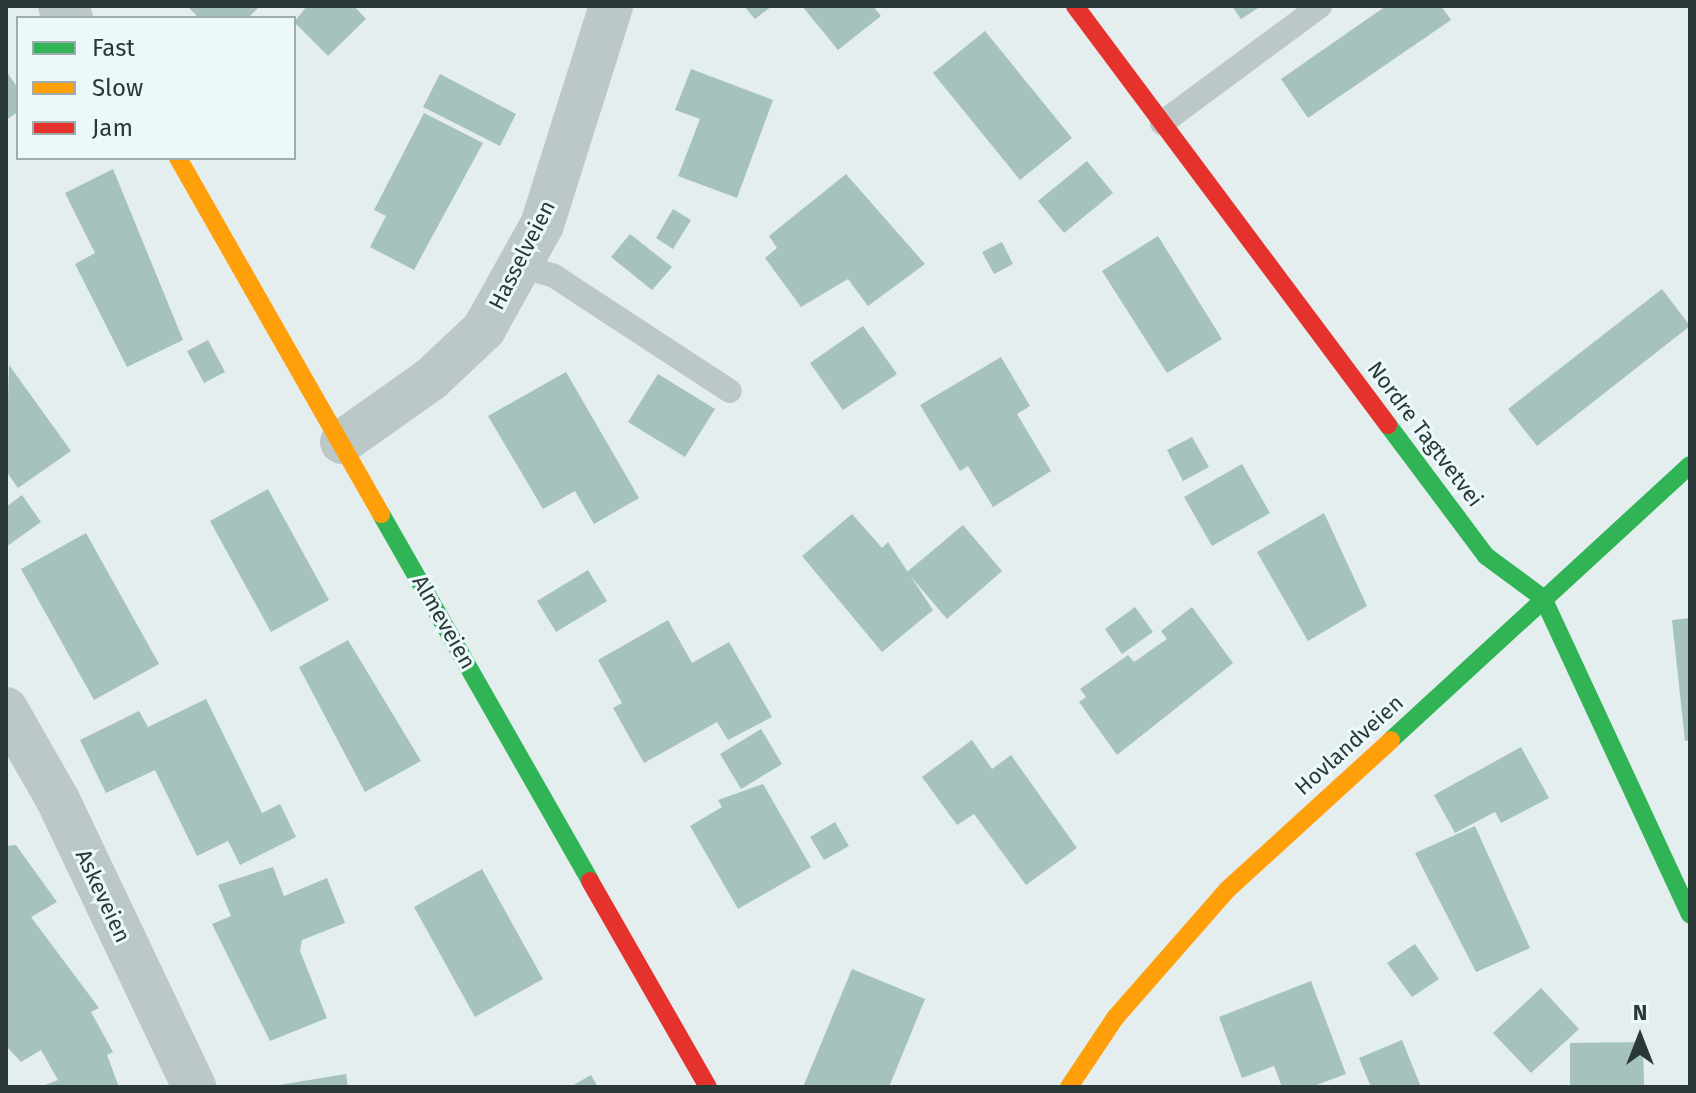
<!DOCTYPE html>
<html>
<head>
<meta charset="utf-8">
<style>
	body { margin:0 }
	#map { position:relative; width:1696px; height:1093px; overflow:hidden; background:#e4eeee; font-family:"Fira Sans",sans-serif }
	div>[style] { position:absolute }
	.building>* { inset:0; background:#a6c2be }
	.lane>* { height:24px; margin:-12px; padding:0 12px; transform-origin:12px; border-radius:12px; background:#bcc7c8 }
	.street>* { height:44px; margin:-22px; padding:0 22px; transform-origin:22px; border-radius:22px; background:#bcc7c8 }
	.fast>* { height:18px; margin:-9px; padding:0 9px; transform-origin:9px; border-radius:9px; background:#30b455 }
	.slow>* { height:18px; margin:-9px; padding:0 9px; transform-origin:9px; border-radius:9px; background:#ff9f0a }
	.jam>* { height:18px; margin:-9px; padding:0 9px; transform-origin:9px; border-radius:9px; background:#e5322d }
	span { translate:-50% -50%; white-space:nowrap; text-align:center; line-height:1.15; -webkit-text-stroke:6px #ecf9fa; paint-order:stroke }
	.street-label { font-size:22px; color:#2a3937 }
	.frame { position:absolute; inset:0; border:8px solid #2a3937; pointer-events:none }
	.legend { position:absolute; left:16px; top:16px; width:280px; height:144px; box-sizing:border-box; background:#ecf9fa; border:2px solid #9eacac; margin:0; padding:10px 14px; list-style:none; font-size:24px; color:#2a3937 }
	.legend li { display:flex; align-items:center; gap:16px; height:40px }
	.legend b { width:40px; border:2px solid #9eacac }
	.north { position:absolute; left:1600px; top:997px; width:80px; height:80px; -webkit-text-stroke:6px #ecf9fa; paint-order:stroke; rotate:0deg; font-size:22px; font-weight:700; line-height:32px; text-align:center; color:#2a3937 }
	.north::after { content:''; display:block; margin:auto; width:28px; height:36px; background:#2a3937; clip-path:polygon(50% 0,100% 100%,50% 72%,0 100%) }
</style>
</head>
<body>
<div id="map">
	<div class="building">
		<div style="clip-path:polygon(187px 6px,260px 6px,248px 18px,199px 18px)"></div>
		<div style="clip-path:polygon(307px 6px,354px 6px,366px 19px,328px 56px,294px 22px)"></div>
		<div style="clip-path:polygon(744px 6px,772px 6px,755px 19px)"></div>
		<div style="clip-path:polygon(802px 6px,873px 6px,881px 16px,838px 50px)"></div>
		<div style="clip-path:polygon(1232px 6px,1261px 6px,1241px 19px)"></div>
		<div style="clip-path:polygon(1386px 6px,1441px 6px,1451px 20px,1308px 118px,1281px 79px)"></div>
		<div style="clip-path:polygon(985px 31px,1072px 138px,1020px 180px,933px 73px)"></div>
		<div style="clip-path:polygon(691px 69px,773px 100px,737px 198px,678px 176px,700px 119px,675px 110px)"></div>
		<div style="clip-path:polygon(6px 71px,18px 88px,18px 112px,6px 120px)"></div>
		<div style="clip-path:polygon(440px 74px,516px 114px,500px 146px,423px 107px)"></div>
		<div style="clip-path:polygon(424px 113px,483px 143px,414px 270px,370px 247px,386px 216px,374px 210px)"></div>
		<div style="clip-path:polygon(1087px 161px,1113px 193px,1064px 233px,1038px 201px)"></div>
		<div style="clip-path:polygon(113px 169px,183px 340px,127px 367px,75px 264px,95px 253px,65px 193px)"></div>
		<div style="clip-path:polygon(846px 174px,925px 264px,868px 306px,848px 279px,801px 307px,765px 258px,777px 248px,769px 236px)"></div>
		<div style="clip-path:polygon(673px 209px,691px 220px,673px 249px,656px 238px)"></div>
		<div style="clip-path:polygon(630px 234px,672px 267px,652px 290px,611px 257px)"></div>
		<div style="clip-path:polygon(1158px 236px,1222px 339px,1167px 373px,1102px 271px)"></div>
		<div style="clip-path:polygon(1002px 242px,1013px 264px,994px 274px,982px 252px)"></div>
		<div style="clip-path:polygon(1662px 289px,1690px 326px,1537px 446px,1508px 409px)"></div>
		<div style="clip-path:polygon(863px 326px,897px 374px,843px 410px,810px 363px)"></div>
		<div style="clip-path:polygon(208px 340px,225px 372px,204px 383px,187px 351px)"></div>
		<div style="clip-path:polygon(1001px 357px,1030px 406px,1017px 414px,1051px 471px,993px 507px,968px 466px,960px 471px,920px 405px)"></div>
		<div style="clip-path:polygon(9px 365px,71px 451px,18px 488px,6px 471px)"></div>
		<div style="clip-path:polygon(566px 372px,639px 498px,594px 524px,575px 491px,543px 509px,488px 416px)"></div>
		<div style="clip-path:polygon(658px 374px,715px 409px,685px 457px,628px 422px)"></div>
		<div style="clip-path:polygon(1192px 437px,1209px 467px,1183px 481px,1167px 450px)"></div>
		<div style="clip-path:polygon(1242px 464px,1270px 513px,1212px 546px,1184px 497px)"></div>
		<div style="clip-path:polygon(268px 489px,329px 600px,271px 632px,210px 521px)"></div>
		<div style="clip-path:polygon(22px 495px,41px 522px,6px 547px,6px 507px)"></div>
		<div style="clip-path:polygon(1324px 513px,1367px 606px,1308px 641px,1257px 552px)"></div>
		<div style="clip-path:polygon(852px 514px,882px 548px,888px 542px,933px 610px,882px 652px,802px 556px)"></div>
		<div style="clip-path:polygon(963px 525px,1002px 571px,947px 619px,907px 572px)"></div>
		<div style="clip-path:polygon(86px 533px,159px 664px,94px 700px,21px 569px)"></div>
		<div style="clip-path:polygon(588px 570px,607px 601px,556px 632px,537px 601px)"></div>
		<div style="clip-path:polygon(1135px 607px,1153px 632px,1122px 654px,1105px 629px)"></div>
		<div style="clip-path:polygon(1192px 607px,1233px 663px,1117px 755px,1079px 702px,1086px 697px,1080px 689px,1128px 655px,1134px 662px,1167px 639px,1161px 631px)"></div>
		<div style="clip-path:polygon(1690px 618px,1690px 740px,1685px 741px,1672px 620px)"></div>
		<div style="clip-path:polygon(668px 620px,692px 663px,729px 642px,772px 717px,728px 740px,717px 722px,644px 763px,613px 708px,622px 703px,598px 660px)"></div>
		<div style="clip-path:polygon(348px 640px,421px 761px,365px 792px,299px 667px)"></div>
		<div style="clip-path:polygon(206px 699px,262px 813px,280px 804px,296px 837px,240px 865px,228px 841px,197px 856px,155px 770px,106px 793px,80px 740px,139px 711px,148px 727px)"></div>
		<div style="clip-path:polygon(761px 729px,782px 764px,741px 789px,720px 754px)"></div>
		<div style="clip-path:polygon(972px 740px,992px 769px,1011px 755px,1077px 848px,1026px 885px,974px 814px,957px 825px,922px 777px)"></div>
		<div style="clip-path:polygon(1521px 747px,1549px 798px,1501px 823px,1495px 812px,1455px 833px,1434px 795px)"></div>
		<div style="clip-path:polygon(763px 784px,811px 867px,738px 909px,690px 826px,722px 807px,718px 800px)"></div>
		<div style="clip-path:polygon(835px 822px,849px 846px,824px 860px,810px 837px)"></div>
		<div style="clip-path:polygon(1475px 826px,1530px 948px,1476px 972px,1415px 853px)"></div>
		<div style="clip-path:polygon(16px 845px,57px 902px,31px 917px,99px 1008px,91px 1012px,113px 1052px,107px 1055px,119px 1087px,40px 1087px,58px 1080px,41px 1050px,21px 1062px,6px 1046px,6px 846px)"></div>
		<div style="clip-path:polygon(273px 867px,284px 896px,327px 878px,345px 923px,302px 940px,300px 951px,327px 1018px,270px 1041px,212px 924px,231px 916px,218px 885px)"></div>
		<div style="clip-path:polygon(482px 869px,543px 979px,475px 1017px,414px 907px)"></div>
		<div style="clip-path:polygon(1415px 944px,1439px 979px,1412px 997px,1387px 963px)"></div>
		<div style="clip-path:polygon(852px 969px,925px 999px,889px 1087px,803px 1087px)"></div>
		<div style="clip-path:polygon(1311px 981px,1346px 1074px,1311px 1087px,1282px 1087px,1274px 1066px,1242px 1078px,1219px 1017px)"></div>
		<div style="clip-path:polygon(1541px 988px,1579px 1029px,1531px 1073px,1493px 1033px)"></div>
		<div style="clip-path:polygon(1402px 1040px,1421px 1087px,1371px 1087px,1359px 1058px)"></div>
		<div style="clip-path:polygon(1643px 1042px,1644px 1087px,1570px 1087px,1570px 1043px)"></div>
		<div style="clip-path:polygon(346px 1074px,348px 1087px,279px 1087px,279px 1085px)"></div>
		<div style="clip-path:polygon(591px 1075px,598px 1087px,570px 1087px)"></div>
	</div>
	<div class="lane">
		<div style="left:1162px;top:123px;width:197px;rotate:-36.5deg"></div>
		<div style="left:520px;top:266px;width:35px;rotate:16deg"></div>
		<div style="left:554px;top:276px;width:210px;rotate:33.2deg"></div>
	</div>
	<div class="street">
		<div style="left:60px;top:6px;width:16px;rotate:47deg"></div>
		<div style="left:342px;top:442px;width:109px;rotate:-35.3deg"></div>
		<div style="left:431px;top:379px;width:73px;rotate:-43.3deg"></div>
		<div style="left:484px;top:329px;width:119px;rotate:-60.9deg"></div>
		<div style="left:542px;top:225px;width:230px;rotate:-72.5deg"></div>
		<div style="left:6px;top:709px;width:105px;rotate:60.3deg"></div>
		<div style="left:58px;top:800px;width:318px;rotate:64.6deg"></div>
	</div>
	<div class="fast">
		<div style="left:1388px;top:425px;width:164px;rotate:53.2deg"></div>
		<div style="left:1486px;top:556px;width:71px;rotate:36.4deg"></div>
		<div style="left:1543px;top:598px;width:349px;rotate:65.1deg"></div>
		<div style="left:381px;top:514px;width:422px;rotate:60.3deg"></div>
		<div style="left:1391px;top:740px;width:406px;rotate:-42.6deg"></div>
	</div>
	<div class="slow">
		<div style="left:178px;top:158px;width:410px;rotate:60.3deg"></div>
		<div style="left:1069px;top:1087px;width:83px;rotate:-56.3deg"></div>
		<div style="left:1115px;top:1018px;width:170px;rotate:-48.8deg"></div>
		<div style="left:1227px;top:890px;width:222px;rotate:-42.4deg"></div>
	</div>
	<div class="jam">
		<div style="left:1075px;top:6px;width:523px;rotate:53.24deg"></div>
		<div style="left:590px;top:881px;width:237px;rotate:60.2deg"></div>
	</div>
	<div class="street-label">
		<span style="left:522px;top:255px;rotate:-63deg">Hasselveien</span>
		<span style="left:1425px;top:434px;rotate:53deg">Nordre Tagtvetvei</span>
		<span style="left:444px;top:622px;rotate:60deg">Almeveien</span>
		<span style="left:1349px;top:745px;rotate:-42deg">Hovlandveien</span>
		<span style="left:103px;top:896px;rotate:65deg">Askeveien</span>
	</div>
	<div class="frame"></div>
	<ul class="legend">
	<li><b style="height:10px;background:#30b455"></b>Fast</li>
	<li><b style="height:10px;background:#ff9f0a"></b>Slow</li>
	<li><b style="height:10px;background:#e5322d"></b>Jam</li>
	</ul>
	<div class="north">N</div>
</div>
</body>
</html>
